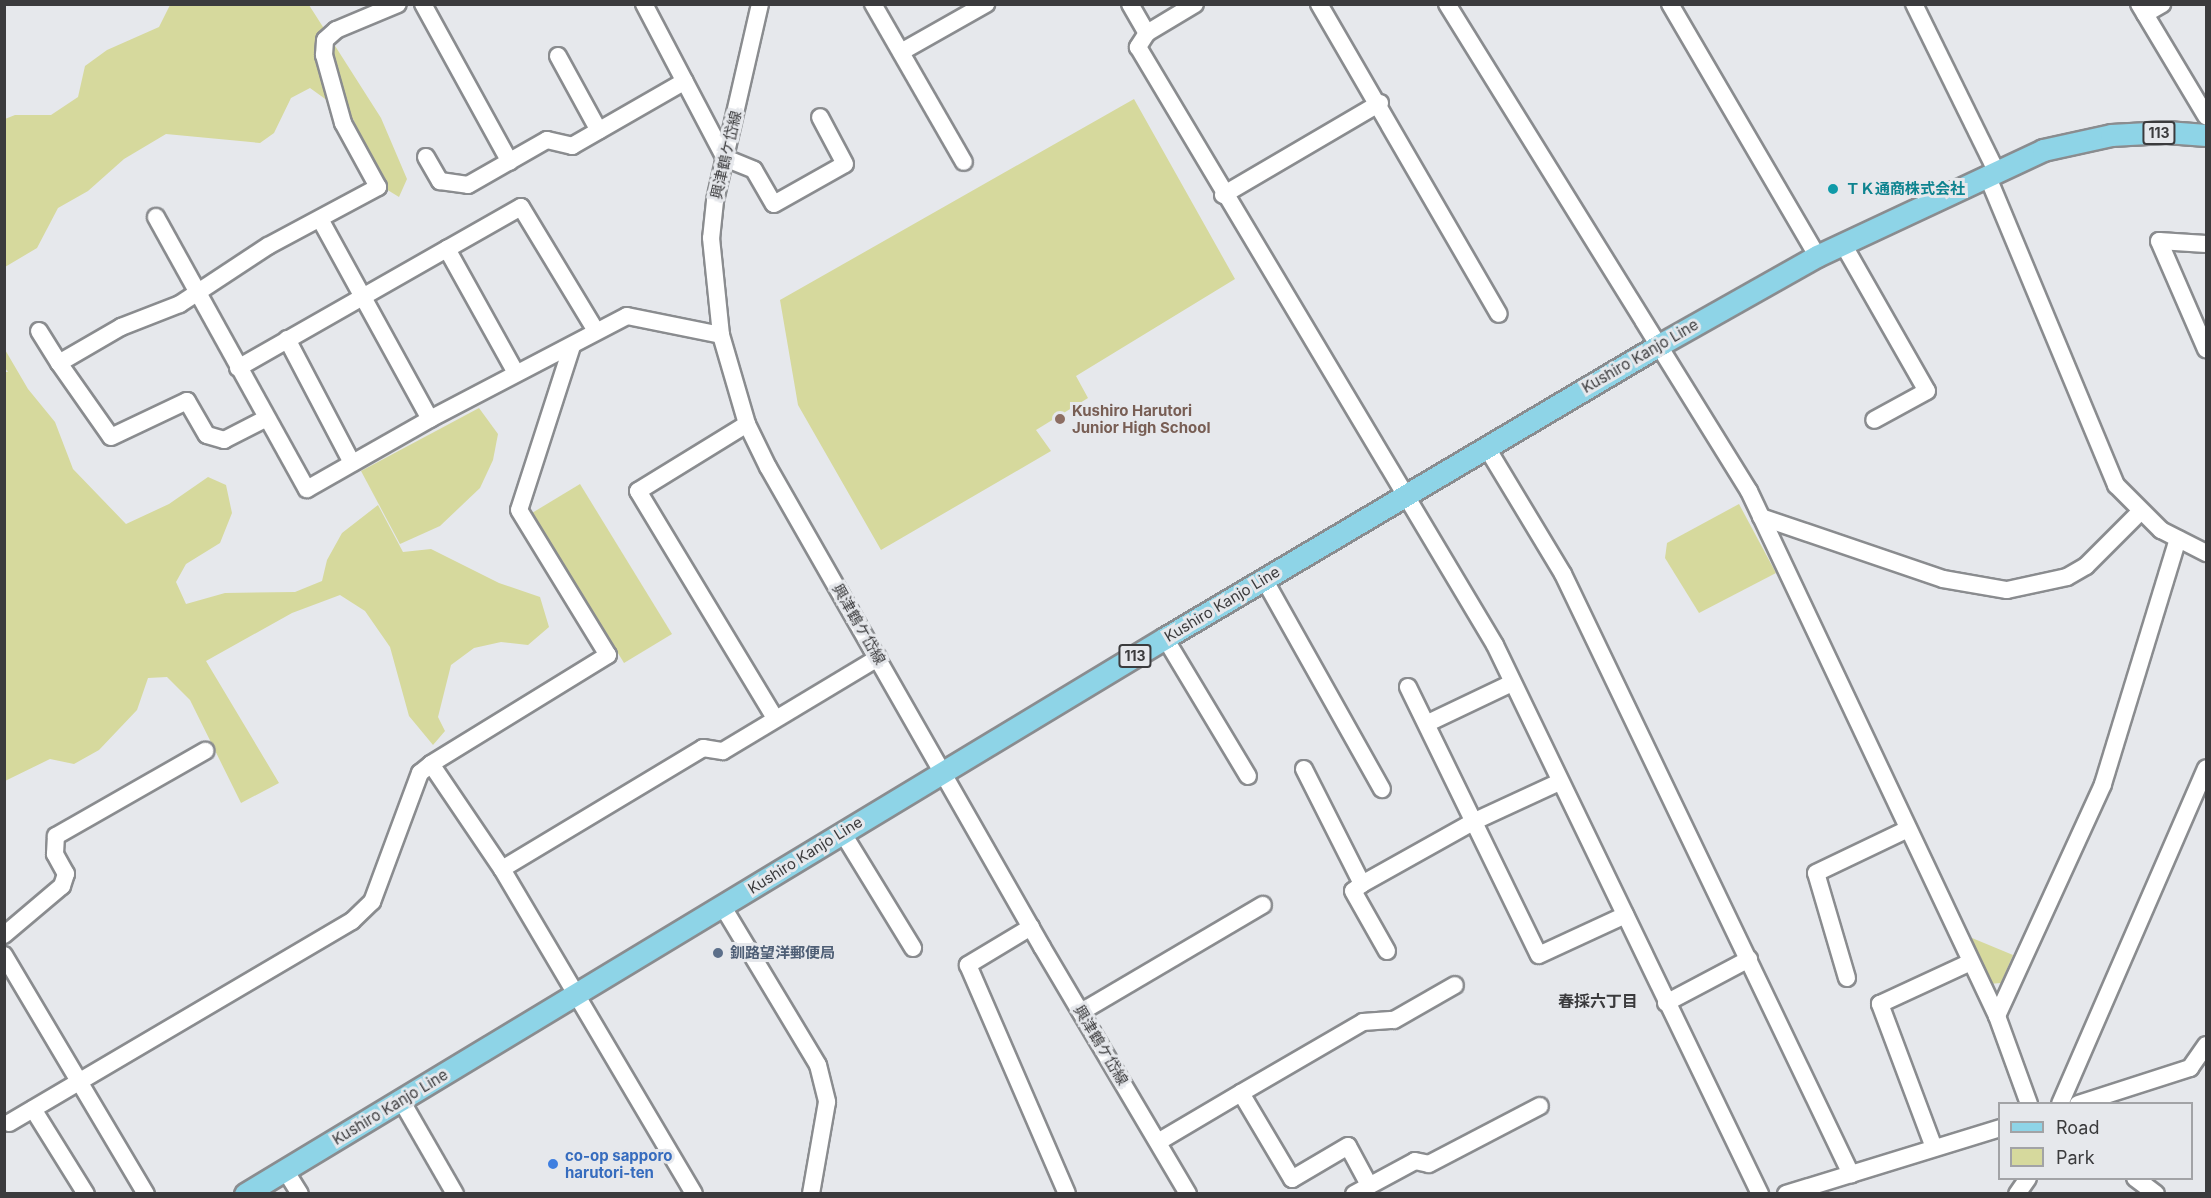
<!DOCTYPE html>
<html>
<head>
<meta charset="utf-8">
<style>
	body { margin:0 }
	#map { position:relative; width:2211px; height:1198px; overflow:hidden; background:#e6e8ec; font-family:Inter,"Noto Sans JP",sans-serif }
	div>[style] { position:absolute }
	.green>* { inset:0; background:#d6d99d }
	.roads { filter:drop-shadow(2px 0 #8a8c8f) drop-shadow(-2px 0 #8a8c8f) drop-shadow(0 2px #8a8c8f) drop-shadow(0 -2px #8a8c8f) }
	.minor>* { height:16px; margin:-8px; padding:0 8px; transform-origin:8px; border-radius:8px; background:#fff }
	.major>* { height:21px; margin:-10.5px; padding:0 10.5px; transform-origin:10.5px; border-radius:10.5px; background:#8ed4e7 }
	.dots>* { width:16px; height:16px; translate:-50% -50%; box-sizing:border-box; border:3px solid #e6e8ec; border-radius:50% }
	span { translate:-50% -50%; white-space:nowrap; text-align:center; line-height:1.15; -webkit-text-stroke:6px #e6e8ec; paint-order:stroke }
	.shield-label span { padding:2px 4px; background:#e6e8ec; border:2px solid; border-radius:4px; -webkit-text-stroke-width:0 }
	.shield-label { font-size:14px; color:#3b3b3d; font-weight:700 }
	.street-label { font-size:15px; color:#3b3b3d }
	.culture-label { font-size:15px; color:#0d838f; font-weight:700 }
	.left { translate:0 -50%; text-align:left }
	.education-label { font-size:15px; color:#785e54; font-weight:700 }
	.service-label { font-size:15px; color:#4e5e75; font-weight:700 }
	.shop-label { font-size:15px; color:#366cbe; font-weight:700 }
	.neighbourhood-label { font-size:16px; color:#3b3b3d; font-weight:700 }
	.frame { position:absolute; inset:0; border:6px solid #3b3b3d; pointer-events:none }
	.legend { position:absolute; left:1998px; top:1102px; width:195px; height:78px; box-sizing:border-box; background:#e6e8ec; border:2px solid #a2a3a6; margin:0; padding:8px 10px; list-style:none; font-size:18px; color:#3b3b3d }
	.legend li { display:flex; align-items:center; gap:12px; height:30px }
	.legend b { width:30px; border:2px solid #a2a3a6 }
</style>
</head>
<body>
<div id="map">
	<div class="green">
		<div style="clip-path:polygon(170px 5px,309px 5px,381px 118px,407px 179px,399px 197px,386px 189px,353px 119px,310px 88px,291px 98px,274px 133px,260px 143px,166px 134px,124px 159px,88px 191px,58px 208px,37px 248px,5px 267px,5px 119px,15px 115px,51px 115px,78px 97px,85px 66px,107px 50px,159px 27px)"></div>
		<div style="clip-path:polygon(1134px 99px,1235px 279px,1076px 376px,1088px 398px,1036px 430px,1051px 451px,881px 550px,798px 405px,780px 300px)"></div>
		<div style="clip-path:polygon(4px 348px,28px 389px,55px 422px,73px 469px,126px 524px,169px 504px,208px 477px,226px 485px,232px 513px,220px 543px,186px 564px,176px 582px,186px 604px,225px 593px,295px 592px,322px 581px,327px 560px,342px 533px,378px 505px,403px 552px,431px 549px,499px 583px,540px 597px,549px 627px,528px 645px,501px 642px,474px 648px,451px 665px,438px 717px,445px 731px,433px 745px,409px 716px,390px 647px,365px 611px,340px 595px,292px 613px,206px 661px,279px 783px,241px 803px,190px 700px,167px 677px,148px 678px,137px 710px,99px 750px,74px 764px,50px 759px,5px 781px,4px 372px,8px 372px,5px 368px)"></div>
		<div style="clip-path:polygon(479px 408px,498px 434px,493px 460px,480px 488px,440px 526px,400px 544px,361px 471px)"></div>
		<div style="clip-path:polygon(580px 484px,672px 634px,624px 663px,532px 513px)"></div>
		<div style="clip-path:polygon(1739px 504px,1776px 573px,1699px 613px,1665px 558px,1667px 543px)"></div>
		<div style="clip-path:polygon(1972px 938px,2013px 955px,2001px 983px,1988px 984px,1968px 944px)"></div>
	</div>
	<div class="roads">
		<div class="minor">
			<div style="left:423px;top:4px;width:180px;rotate:61.2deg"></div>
			<div style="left:644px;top:4px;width:174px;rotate:62.3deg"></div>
			<div style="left:725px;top:158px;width:31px;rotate:22deg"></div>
			<div style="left:754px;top:170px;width:39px;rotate:60deg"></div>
			<div style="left:774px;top:204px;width:81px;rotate:-29.4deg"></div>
			<div style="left:845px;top:164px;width:53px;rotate:-118deg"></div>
			<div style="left:760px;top:4px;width:202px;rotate:102.9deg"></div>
			<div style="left:715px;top:201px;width:37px;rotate:96deg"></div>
			<div style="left:711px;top:238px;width:98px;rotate:84.1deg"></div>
			<div style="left:721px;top:335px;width:93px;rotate:73.7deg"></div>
			<div style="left:747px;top:424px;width:48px;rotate:64deg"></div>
			<div style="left:768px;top:467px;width:553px;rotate:60.28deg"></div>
			<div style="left:1042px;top:947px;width:287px;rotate:59.4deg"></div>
			<div style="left:873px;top:4px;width:182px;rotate:60.1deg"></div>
			<div style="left:1130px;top:4px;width:34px;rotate:60deg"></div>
			<div style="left:1147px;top:33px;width:17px;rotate:123deg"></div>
			<div style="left:1138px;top:47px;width:696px;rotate:59.16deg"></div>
			<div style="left:1495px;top:645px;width:610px;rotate:64.23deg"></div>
			<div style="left:1319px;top:4px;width:358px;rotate:59.9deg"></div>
			<div style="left:1447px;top:4px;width:573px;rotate:58.2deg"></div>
			<div style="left:1749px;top:491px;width:581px;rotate:64.71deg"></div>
			<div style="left:1997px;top:1016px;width:94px;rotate:70deg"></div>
			<div style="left:1670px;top:4px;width:292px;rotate:59.7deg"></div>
			<div style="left:1914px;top:4px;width:186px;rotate:63.8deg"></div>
			<div style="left:2139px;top:4px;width:131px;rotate:59.1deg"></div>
			<div style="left:2145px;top:14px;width:20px;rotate:-30deg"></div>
			<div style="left:1147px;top:33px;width:56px;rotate:-31.1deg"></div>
			<div style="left:901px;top:52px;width:98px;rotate:-29.5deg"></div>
			<div style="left:558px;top:56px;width:85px;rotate:61.3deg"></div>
			<div style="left:426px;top:157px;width:28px;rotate:60deg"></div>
			<div style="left:440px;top:181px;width:28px;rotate:8deg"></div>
			<div style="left:468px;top:185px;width:91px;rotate:-29.7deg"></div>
			<div style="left:547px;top:140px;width:26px;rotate:13deg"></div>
			<div style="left:572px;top:146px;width:130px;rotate:-29.9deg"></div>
			<div style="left:1987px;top:175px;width:336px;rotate:67.4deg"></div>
			<div style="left:2116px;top:485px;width:64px;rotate:45deg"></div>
			<div style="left:2161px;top:530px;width:51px;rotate:27.1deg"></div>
			<div style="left:1223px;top:195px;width:182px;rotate:-30.4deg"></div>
			<div style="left:156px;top:217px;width:311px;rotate:61deg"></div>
			<div style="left:307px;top:489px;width:142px;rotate:-29.6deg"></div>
			<div style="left:430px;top:419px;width:222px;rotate:-27.6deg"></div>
			<div style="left:627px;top:316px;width:96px;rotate:11.4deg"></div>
			<div style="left:320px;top:219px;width:228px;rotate:61.2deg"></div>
			<div style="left:1843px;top:244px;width:169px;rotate:60.3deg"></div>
			<div style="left:1927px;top:391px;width:60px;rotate:151.3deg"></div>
			<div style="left:2206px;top:244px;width:47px;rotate:-176.3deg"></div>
			<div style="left:2159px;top:241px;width:118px;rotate:66.5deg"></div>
			<div style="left:447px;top:249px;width:85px;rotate:-29.6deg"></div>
			<div style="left:521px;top:207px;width:145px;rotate:58.8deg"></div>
			<div style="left:39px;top:331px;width:38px;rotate:58deg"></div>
			<div style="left:59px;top:363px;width:72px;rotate:-30.1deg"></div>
			<div style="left:121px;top:327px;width:63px;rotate:-21.3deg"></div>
			<div style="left:180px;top:304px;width:105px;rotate:-33.4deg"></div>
			<div style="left:268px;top:246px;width:125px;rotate:-28.2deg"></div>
			<div style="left:378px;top:187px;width:73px;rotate:-118.7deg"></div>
			<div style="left:343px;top:123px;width:71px;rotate:-105.6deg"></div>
			<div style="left:324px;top:55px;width:15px;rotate:-86deg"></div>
			<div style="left:325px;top:40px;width:15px;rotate:-42deg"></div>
			<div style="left:336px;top:30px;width:67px;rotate:-22.8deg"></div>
			<div style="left:287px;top:339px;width:140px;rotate:62.3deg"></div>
			<div style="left:572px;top:346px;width:172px;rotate:107.9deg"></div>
			<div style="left:519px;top:510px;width:170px;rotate:58.5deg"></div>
			<div style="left:608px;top:655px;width:208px;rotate:148.4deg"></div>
			<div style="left:431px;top:764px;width:127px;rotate:55.9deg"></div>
			<div style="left:502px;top:869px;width:377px;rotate:59.4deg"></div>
			<div style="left:59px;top:363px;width:90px;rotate:54.9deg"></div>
			<div style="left:111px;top:437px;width:84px;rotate:-25.3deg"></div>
			<div style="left:187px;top:401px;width:39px;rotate:60deg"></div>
			<div style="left:207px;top:435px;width:18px;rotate:16deg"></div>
			<div style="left:224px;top:440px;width:48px;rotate:-27.1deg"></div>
			<div style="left:238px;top:368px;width:241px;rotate:-29.7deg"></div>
			<div style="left:447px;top:249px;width:142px;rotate:60.9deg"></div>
			<div style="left:747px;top:424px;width:128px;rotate:148.4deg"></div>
			<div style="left:638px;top:491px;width:265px;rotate:58.9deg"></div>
			<div style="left:1487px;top:448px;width:147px;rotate:58.9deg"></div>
			<div style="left:1563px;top:574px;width:666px;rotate:64.36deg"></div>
			<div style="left:1761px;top:517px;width:192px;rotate:18.8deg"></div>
			<div style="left:1943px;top:579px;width:65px;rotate:9.8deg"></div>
			<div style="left:2007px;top:590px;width:61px;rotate:-12.2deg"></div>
			<div style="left:2067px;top:577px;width:22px;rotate:-30deg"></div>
			<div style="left:2086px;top:566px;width:76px;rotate:-45deg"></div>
			<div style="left:1264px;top:579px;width:241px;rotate:60.7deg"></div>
			<div style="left:1165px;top:638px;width:161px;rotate:59deg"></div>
			<div style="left:1408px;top:687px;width:298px;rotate:64deg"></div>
			<div style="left:1539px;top:955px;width:95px;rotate:-24.9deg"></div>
			<div style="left:1428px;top:723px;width:93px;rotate:-25.5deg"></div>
			<div style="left:1304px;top:769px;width:129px;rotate:63.2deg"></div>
			<div style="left:1362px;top:884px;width:11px;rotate:142deg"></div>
			<div style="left:1353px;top:891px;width:69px;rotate:60.5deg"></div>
			<div style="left:842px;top:832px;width:136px;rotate:58.5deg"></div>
			<div style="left:502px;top:869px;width:235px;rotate:-31deg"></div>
			<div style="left:703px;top:748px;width:20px;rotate:9deg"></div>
			<div style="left:723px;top:751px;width:181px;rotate:-31deg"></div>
			<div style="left:1362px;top:884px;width:127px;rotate:-29.2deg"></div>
			<div style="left:1473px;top:822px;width:95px;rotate:-24.9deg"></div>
			<div style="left:723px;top:907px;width:184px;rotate:59deg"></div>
			<div style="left:818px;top:1065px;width:38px;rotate:76deg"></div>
			<div style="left:827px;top:1102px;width:93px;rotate:99.9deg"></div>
			<div style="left:1031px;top:927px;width:74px;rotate:148.9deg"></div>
			<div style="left:968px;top:965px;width:249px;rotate:66.6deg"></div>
			<div style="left:4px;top:935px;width:76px;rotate:-40.2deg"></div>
			<div style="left:62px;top:886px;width:13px;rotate:-72deg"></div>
			<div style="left:66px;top:874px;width:23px;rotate:-119deg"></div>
			<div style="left:55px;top:854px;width:18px;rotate:-87deg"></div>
			<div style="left:56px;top:836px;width:172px;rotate:-29.7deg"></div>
			<div style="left:4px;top:955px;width:278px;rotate:59.3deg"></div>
			<div style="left:1847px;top:978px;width:109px;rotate:-106.4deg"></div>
			<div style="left:1816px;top:873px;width:102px;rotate:-25.6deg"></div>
			<div style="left:1666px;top:1003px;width:94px;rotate:-27.9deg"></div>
			<div style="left:1081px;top:1012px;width:211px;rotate:-30.5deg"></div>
			<div style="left:1997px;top:1016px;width:255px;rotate:-65.4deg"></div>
			<div style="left:2103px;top:784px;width:256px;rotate:-73deg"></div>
			<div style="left:401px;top:1100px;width:108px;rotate:60.1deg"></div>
			<div style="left:2060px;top:1104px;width:366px;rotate:-66.5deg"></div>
			<div style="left:2078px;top:1104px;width:118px;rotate:-17.8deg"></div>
			<div style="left:2190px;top:1068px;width:28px;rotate:-55deg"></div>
			<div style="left:33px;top:1109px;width:100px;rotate:58.1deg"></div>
			<div style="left:9px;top:1123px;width:398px;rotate:-30.5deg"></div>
			<div style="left:352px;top:921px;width:28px;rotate:-44deg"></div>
			<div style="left:372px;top:902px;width:138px;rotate:-69.6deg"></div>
			<div style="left:420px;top:773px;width:14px;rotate:-39deg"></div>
			<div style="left:1158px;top:1142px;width:96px;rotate:-30.6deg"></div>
			<div style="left:1933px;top:1145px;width:151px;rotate:-110.6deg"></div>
			<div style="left:1880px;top:1004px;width:100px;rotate:-24.8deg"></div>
			<div style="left:285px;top:1170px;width:28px;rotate:58deg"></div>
			<div style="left:2135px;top:1178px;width:26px;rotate:37deg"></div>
			<div style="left:1369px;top:1185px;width:44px;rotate:-118.3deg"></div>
			<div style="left:1348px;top:1146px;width:65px;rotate:149.5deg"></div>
			<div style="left:1292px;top:1179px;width:100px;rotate:-120.7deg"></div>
			<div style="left:1241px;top:1093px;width:141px;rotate:-30.2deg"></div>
			<div style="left:1363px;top:1022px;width:31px;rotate:-4deg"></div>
			<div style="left:1394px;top:1020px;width:70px;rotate:-29.8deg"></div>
			<div style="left:1354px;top:1194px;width:69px;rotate:-28.4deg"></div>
			<div style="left:1415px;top:1161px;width:14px;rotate:12deg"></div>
			<div style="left:1429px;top:1164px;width:125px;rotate:-27.6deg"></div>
			<div style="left:1786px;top:1194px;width:224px;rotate:-17.1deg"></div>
			<div style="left:2017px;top:1194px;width:19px;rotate:-55deg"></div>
		</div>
		<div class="major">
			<div style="left:245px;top:1194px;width:1075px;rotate:-31.15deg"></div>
			<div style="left:1165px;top:638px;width:577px;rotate:-30.66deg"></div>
			<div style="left:1661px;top:344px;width:179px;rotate:-29.4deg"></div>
			<div style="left:1817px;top:256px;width:250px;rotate:-25.1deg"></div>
			<div style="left:2043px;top:150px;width:70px;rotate:-12.4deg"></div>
			<div style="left:2111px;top:135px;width:55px;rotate:-3.1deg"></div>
			<div style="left:2166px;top:132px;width:40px;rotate:4.3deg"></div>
		</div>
	</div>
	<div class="dots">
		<div style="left:1833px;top:189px;background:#0f9aa8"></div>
		<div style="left:1060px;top:419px;background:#8d6e63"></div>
		<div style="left:718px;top:953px;background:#5c6f8a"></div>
		<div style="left:553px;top:1164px;background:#3f7fe0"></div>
	</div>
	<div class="shield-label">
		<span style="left:2159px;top:133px">113</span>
		<span style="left:1135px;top:656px">113</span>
	</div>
	<div class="street-label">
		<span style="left:726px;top:155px;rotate:-77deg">興津鶴ケ岱線</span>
		<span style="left:1640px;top:356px;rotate:-30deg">Kushiro Kanjo Line</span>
		<span style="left:1222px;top:604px;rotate:-31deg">Kushiro Kanjo Line</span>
		<span style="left:859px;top:624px;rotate:60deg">興津鶴ケ岱線</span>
		<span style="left:805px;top:855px;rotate:-32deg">Kushiro Kanjo Line</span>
		<span style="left:1101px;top:1045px;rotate:59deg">興津鶴ケ岱線</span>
		<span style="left:390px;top:1107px;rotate:-31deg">Kushiro Kanjo Line</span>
	</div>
	<div class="culture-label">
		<span class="left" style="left:1845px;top:189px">ＴＫ通商株式会社</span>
	</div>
	<div class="education-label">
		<span class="left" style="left:1072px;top:419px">Kushiro Harutori<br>Junior High School</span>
	</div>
	<div class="service-label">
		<span class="left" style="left:730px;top:953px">釧路望洋郵便局</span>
	</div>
	<div class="shop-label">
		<span class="left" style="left:565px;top:1164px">co-op sapporo<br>harutori-ten</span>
	</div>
	<div class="neighbourhood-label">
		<span style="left:1598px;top:1001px">春採六丁目</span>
	</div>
	<div class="frame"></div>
	<ul class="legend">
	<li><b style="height:8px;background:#8ed4e7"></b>Road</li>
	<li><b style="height:16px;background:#d6d99d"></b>Park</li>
	</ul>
</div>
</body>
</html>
